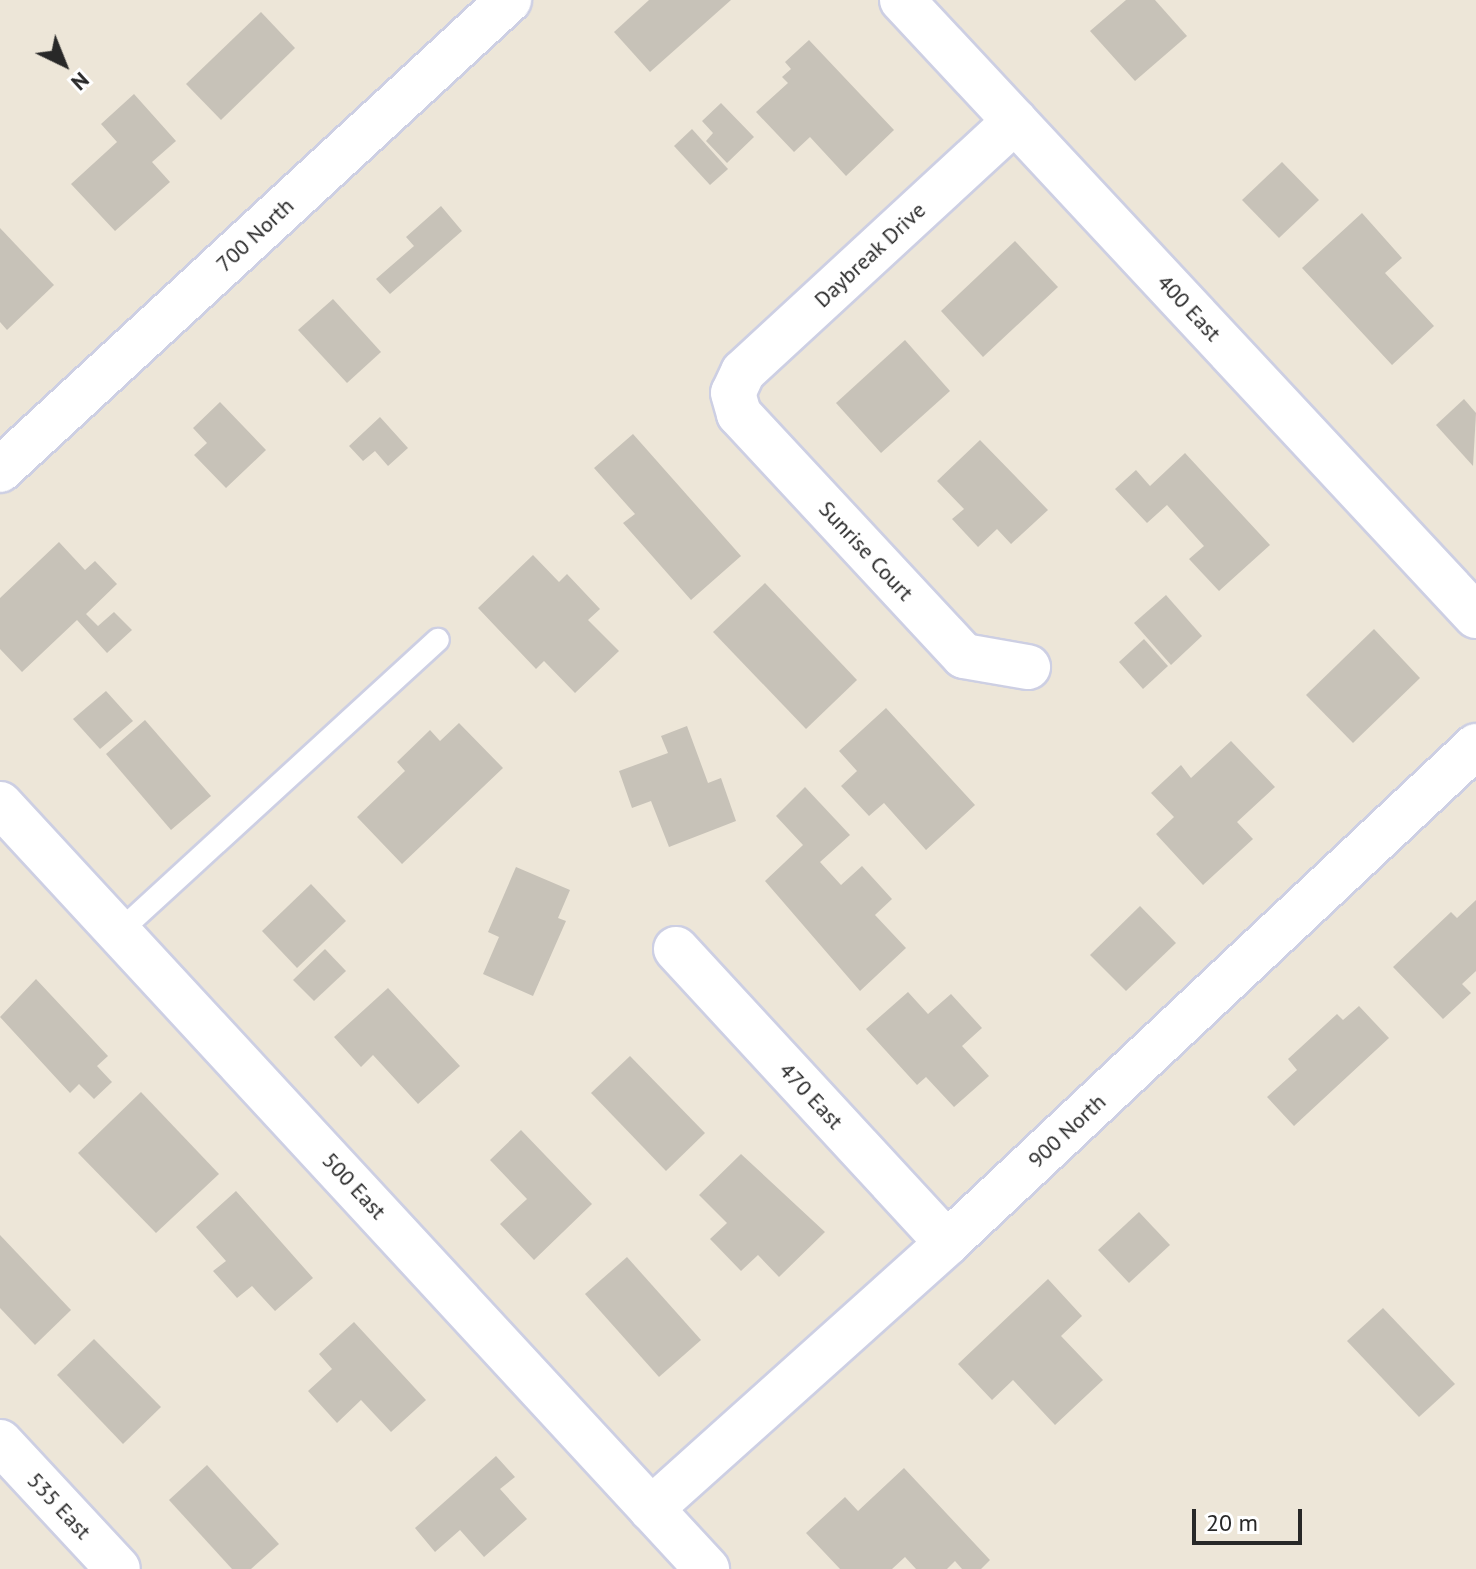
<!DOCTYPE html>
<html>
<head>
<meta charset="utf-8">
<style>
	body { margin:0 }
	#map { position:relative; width:1476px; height:1569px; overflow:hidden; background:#ede6d8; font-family:"PT Sans",sans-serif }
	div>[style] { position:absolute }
	.building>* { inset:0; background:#c7c2b8 }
	.roads { filter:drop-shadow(2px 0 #cdcfe3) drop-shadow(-2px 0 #cdcfe3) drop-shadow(0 2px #cdcfe3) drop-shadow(0 -2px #cdcfe3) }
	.service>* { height:22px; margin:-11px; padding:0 11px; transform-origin:11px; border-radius:11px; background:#fff }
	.minor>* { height:44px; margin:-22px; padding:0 22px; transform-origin:22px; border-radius:22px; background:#fff }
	span { translate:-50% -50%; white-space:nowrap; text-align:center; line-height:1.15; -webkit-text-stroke:6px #fff; paint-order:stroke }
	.street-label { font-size:22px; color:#282828 }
	.north { position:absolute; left:24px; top:24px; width:80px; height:80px; -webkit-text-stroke:6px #fff; paint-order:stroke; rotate:137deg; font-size:22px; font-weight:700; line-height:32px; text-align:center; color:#282828 }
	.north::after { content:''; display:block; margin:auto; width:28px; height:36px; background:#282828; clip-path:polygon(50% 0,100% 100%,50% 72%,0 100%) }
	.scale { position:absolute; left:1192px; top:1509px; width:110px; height:36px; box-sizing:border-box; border:4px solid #282828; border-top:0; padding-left:10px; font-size:24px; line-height:28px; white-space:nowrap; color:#282828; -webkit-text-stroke:6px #fff; paint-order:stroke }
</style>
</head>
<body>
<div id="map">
	<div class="building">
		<div style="clip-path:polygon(649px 0,731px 0,650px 72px,614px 32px)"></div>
		<div style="clip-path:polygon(1126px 0,1155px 0,1187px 36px,1135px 81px,1090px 31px)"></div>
		<div style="clip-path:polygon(261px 12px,295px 48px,221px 120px,186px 84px)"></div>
		<div style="clip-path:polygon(809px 40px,894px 130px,846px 176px,810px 137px,794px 152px,756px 112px,788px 83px,782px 77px,791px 69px,785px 62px)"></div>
		<div style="clip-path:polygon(134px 94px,176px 141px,152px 162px,170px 182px,115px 231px,71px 184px,117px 142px,101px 124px)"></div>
		<div style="clip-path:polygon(721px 103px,754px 137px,727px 163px,706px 141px,713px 133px,702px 121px)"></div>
		<div style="clip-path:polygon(692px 129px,728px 169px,710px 185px,674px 146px)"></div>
		<div style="clip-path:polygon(1282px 162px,1319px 200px,1279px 238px,1242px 200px)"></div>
		<div style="clip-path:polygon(441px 206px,462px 231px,390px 294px,376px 279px,414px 246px,406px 237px)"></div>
		<div style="clip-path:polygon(1362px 213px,1402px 258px,1385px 273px,1434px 326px,1392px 365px,1302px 268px)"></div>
		<div style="clip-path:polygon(0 228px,54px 285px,7px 330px,0 322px)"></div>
		<div style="clip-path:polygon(1015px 241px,1058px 287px,983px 357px,941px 311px)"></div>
		<div style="clip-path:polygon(333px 299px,381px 352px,347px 383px,298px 330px)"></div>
		<div style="clip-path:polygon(905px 340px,950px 391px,881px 453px,836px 403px)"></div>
		<div style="clip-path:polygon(1464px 399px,1476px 413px,1473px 466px,1436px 425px)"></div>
		<div style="clip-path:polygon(220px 402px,266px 450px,226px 488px,194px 455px,207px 443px,193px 428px)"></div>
		<div style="clip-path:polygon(380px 417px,408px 448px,388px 466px,375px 451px,363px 461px,349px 446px)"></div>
		<div style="clip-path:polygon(633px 434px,741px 556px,691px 600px,623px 523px,635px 514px,594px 468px)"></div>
		<div style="clip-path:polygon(980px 440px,1048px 510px,1011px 544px,997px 529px,978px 547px,952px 519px,964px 509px,937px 481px)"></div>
		<div style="clip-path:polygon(1185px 453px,1270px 545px,1219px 591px,1189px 559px,1204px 546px,1167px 505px,1147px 523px,1115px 489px,1136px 470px,1150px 486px)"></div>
		<div style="clip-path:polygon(59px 542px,85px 570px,95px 561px,117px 584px,86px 614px,98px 626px,114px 612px,132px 630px,107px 653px,77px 620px,22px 672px,0 649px,0 598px)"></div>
		<div style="clip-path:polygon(533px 555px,559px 582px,567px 574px,600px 609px,588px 620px,619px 651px,575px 693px,544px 661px,536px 669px,478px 608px)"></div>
		<div style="clip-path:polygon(765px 583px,857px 680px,806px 729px,713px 632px)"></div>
		<div style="clip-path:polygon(1166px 595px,1202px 636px,1171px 665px,1134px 623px)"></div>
		<div style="clip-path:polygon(1374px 629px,1420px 678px,1353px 743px,1306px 695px)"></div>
		<div style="clip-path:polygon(1144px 639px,1168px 666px,1143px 689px,1119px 662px)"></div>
		<div style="clip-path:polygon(106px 691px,133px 721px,100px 749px,73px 719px)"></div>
		<div style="clip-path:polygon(886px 708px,975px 805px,926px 850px,884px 803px,869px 816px,841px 786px,857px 771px,839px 751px)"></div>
		<div style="clip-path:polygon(145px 720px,211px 796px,171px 830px,106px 754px)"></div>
		<div style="clip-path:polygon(459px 723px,503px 768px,402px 864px,357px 817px,405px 771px,397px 762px,430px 730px,440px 741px)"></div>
		<div style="clip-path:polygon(687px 726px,708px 783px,721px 778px,736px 821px,669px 847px,651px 801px,632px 808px,619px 771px,668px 753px,661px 736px)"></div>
		<div style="clip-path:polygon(1231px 741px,1275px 787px,1237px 822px,1253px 839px,1203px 885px,1156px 834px,1174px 817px,1151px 793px,1181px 765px,1191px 778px)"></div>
		<div style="clip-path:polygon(805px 787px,850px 835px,820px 862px,841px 885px,862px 866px,892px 899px,875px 915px,906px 948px,860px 991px,765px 881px,803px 845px,776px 816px)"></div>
		<div style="clip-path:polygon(516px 867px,570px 890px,558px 918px,566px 921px,533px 996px,483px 974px,499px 937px,488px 932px)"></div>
		<div style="clip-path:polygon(311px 884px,346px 921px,297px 968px,262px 931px)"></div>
		<div style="clip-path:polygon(1476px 900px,1476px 971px,1462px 984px,1471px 993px,1443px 1019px,1393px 967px,1451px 912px,1457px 918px)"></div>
		<div style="clip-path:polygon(1140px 906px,1176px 943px,1126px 991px,1090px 955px)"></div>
		<div style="clip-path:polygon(325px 949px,346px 971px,314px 1001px,293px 980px)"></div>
		<div style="clip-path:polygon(36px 979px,108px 1056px,97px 1066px,112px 1082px,94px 1099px,79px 1084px,70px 1093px,0 1017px)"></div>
		<div style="clip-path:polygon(388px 988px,460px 1066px,418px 1104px,373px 1055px,361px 1067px,334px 1037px)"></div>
		<div style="clip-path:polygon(908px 992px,928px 1014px,951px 994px,982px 1028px,962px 1046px,989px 1076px,954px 1107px,926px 1077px,917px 1085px,866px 1029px)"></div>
		<div style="clip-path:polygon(1359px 1006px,1389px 1038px,1294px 1126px,1267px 1097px,1297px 1070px,1288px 1059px,1337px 1014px,1343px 1020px)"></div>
		<div style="clip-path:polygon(630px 1056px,705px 1133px,666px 1171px,591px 1093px)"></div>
		<div style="clip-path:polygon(141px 1092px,219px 1174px,156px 1233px,78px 1153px)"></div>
		<div style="clip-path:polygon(521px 1130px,592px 1204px,534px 1260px,500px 1224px,527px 1199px,490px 1160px)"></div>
		<div style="clip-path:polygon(741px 1154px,825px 1232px,779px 1277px,758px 1255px,741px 1271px,710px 1239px,727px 1223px,699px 1195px)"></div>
		<div style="clip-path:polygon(236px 1191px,313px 1278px,275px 1311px,252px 1286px,237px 1298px,213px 1271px,226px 1261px,196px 1227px)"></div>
		<div style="clip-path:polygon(1139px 1212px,1170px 1245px,1129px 1283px,1098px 1250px)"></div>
		<div style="clip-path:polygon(0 1235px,71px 1310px,35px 1345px,0 1308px)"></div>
		<div style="clip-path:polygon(627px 1257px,701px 1340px,659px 1377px,585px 1294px)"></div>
		<div style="clip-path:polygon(1048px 1279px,1082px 1316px,1061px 1336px,1103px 1380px,1055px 1425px,1013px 1380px,992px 1400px,958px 1364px)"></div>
		<div style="clip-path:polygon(1383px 1308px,1455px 1384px,1419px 1417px,1347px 1341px)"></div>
		<div style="clip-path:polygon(354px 1322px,426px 1400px,391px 1432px,361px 1400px,337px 1423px,308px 1391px,332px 1369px,319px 1354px)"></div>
		<div style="clip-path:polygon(94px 1339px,161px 1407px,123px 1444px,57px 1375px)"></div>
		<div style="clip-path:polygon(496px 1456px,515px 1477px,500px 1489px,527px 1519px,484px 1557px,460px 1530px,435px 1552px,415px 1528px)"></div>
		<div style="clip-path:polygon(207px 1465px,279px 1544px,251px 1569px,232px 1569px,169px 1500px)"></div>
		<div style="clip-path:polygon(904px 1468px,990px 1560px,981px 1569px,962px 1569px,955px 1561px,947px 1569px,916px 1569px,905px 1557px,892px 1569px,840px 1569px,806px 1533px,845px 1497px,858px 1511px)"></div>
	</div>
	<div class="roads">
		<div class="service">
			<div style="left:120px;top:931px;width:431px;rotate:-42.5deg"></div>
		</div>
		<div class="minor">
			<div style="left:902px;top:0;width:842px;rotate:47.02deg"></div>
			<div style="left:1015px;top:121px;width:370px;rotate:137.3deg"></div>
			<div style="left:743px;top:372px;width:23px;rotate:115deg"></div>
			<div style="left:733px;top:393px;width:22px;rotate:74deg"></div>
			<div style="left:739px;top:414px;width:330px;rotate:47.1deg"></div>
			<div style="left:964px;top:656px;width:65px;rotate:9.8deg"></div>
			<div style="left:0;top:470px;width:693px;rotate:-42.72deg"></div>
			<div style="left:0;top:804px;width:1042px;rotate:47.26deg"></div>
			<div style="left:676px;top:949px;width:400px;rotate:47.3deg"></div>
			<div style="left:0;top:1442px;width:173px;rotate:47.1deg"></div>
			<div style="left:651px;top:1509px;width:398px;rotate:-41.9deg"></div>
			<div style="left:947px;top:1243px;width:726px;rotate:-43.21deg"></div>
		</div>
	</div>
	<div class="street-label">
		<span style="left:255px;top:235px;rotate:-43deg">700 North</span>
		<span style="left:870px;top:255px;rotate:-43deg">Daybreak Drive</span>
		<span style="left:1189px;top:308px;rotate:47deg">400 East</span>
		<span style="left:866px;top:551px;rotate:47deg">Sunrise Court</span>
		<span style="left:811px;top:1096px;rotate:47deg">470 East</span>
		<span style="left:1067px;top:1131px;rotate:-43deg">900 North</span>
		<span style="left:354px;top:1186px;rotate:47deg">500 East</span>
		<span style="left:59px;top:1506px;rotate:47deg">535 East</span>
	</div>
	<div class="north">N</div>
	<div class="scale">20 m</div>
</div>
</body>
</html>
